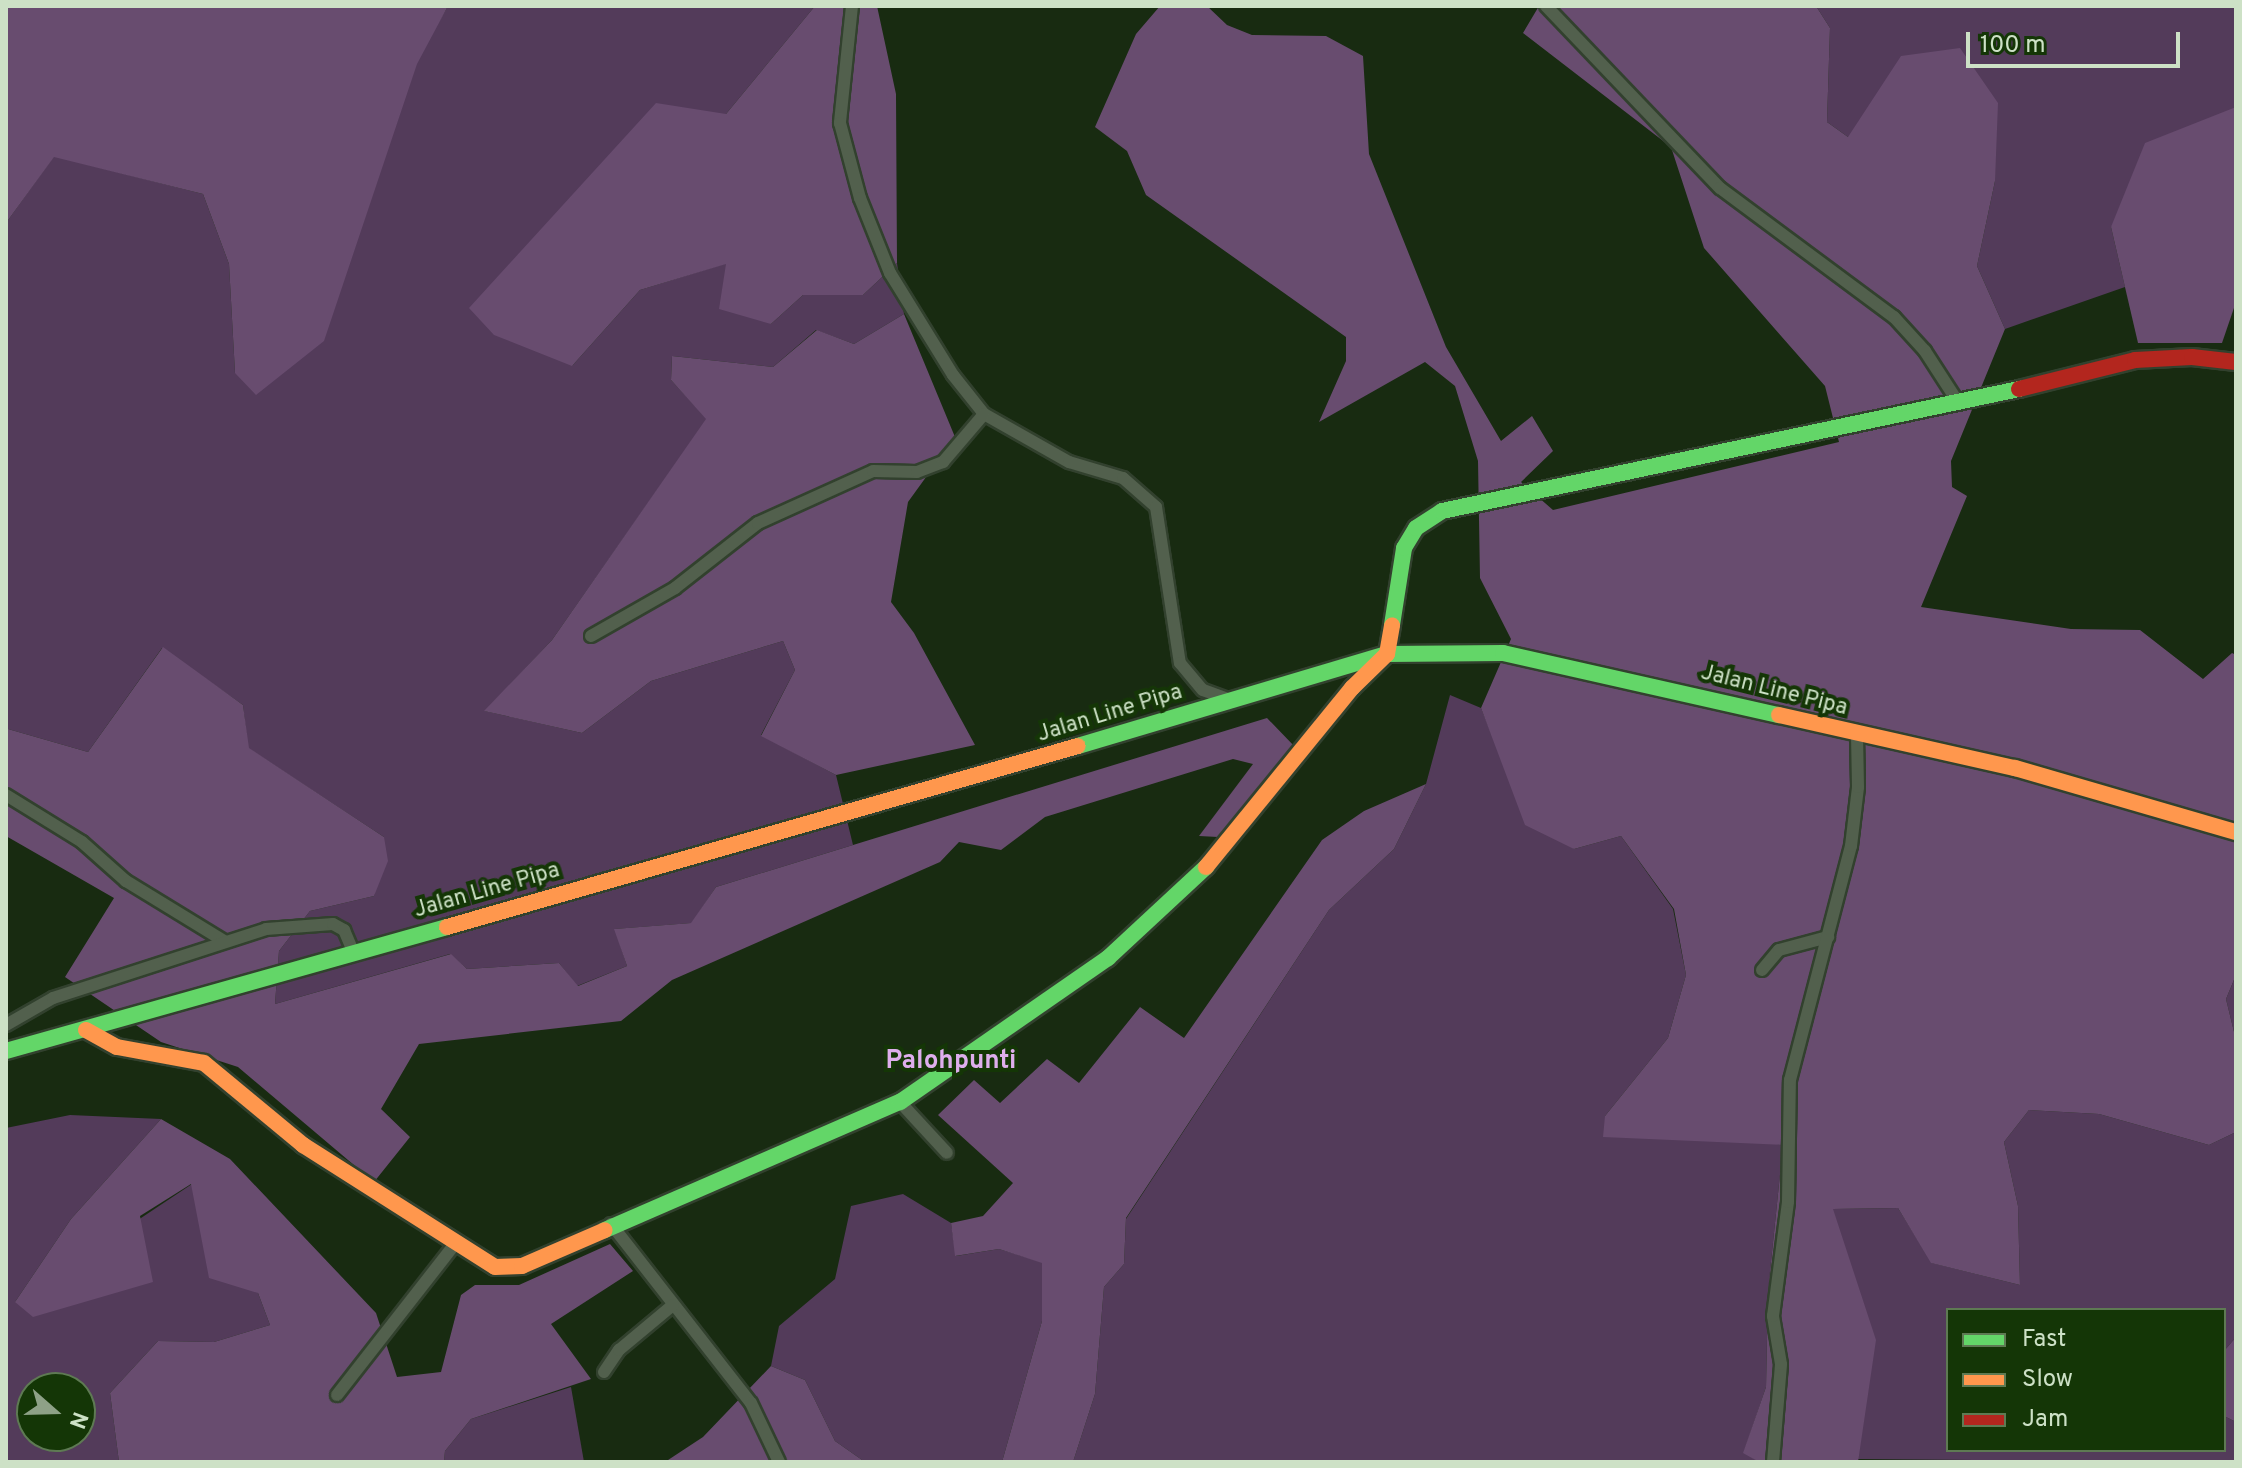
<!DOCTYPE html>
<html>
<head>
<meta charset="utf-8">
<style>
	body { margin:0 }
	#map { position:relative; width:2242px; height:1468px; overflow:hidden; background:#182b11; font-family:Overpass,sans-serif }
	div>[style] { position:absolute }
	.green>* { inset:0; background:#533b5a }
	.forest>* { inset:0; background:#684c6f }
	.roads { filter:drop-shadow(2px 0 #32412e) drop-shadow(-2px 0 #32412e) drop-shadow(0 2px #32412e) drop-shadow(0 -2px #32412e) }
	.street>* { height:12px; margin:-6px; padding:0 6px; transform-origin:6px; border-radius:6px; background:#52604d }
	.fast>* { height:16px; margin:-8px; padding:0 8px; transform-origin:8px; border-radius:8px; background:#63d668 }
	.slow>* { height:16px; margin:-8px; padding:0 8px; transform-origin:8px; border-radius:8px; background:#ff974d }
	.jam>* { height:16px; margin:-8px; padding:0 8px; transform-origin:8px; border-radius:8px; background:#b3261e }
	span { translate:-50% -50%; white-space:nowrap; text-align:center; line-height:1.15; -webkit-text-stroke:8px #143606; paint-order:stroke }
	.street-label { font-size:22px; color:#cde1c6 }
	.quarter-label { font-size:26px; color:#deaeec; font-weight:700 }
	.frame { position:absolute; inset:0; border:8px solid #cde1c6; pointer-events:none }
	.legend { position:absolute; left:1946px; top:1308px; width:280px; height:144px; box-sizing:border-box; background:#143606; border:2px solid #5e7a53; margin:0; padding:10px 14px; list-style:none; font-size:24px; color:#cde1c6 }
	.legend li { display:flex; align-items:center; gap:16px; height:40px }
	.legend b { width:40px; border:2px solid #5e7a53 }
	.north { position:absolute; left:16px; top:1372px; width:80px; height:80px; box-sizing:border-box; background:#143606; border:2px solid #5e7a53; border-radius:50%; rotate:110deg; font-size:22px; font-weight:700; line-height:32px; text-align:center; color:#cde1c6 }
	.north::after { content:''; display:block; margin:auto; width:28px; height:36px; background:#8ea187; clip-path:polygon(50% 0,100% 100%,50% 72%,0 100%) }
	.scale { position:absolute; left:1966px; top:32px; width:214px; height:36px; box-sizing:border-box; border:4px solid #cde1c6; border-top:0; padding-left:10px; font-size:24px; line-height:28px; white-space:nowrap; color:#cde1c6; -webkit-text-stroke:6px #143606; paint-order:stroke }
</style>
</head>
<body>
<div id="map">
	<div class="green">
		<div style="clip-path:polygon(448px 6px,815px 6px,726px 114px,572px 366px,640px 290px,727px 263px,771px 324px,803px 295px,863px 295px,897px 263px,904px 314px,854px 344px,816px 330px,773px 367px,672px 356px,671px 380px,707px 419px,552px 640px,485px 711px,582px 733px,651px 681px,783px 641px,795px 670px,761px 735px,836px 775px,853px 845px,716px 887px,692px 923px,615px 929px,627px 966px,577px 986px,559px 963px,467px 969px,450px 954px,275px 1004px,279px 951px,310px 911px,374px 896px,384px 837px,248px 748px,243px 705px,162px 648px,88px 752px,8px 729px,6px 223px,54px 156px,203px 194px,229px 264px,235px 373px)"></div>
		<div style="clip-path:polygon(1816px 6px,2236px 6px,2236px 107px,2111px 227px,2125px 287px,2005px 329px,1977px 266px,1995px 181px,1848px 137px,1827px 122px,1830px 28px)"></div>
		<div style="clip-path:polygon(1450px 695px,1481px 708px,1503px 762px,1574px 849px,1621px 836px,1673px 909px,1686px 975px,1668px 1038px,1605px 1116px,1783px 1145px,1768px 1291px,1766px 1387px,1744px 1452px,1759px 1462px,1073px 1462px,1095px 1394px,1104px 1287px,1124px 1264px,1126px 1219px,1329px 910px,1394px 849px,1426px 784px)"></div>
		<div style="clip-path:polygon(2236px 975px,2236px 1040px,2226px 999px)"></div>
		<div style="clip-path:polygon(2029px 1110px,2099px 1114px,2209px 1145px,2236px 1132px,2236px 1337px,2224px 1351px,2224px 1310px,1948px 1310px,1948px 1450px,2224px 1450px,2224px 1416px,2236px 1422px,2236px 1462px,1855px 1459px,1832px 1209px,1898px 1208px,1932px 1263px,2020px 1285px,2018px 1206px,2004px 1142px)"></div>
		<div style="clip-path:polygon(evenodd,70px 1115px,161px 1119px,71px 1219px,15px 1302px,192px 1184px,258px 1293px,270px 1325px,214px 1342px,158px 1341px,110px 1393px,119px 1462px,6px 1462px,6px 1128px,70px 1115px,32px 1388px,80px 1388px,80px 1436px,32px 1436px,32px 1388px)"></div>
		<div style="clip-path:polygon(903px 1194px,951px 1223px,956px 1256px,999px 1249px,1042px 1262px,1042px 1321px,1002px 1462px,865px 1462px,835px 1441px,805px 1380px,771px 1366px,779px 1326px,835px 1279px,851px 1206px)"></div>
		<div style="clip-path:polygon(571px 1387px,584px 1462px,444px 1462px,445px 1451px,471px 1419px)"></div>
	</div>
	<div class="forest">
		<div style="clip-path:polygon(6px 6px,448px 6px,417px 64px,324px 341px,256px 395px,235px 373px,229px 264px,203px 194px,54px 157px,6px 223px)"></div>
		<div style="clip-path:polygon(815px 6px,877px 6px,896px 94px,897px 263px,863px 295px,803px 295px,771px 324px,719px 309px,726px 264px,640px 290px,572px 366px,494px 335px,469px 308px,656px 103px,726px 114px)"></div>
		<div style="clip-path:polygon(1160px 6px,1207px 6px,1227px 25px,1252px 35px,1326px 36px,1363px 56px,1369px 154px,1446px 347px,1501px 441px,1532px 416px,1553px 451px,1521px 482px,1553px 510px,1839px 442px,1825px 386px,1704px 248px,1671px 147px,1523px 33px,1539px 6px,1816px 6px,1830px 28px,1827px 122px,1848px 137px,1901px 56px,1960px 48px,1998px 103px,1995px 181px,1977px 266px,2005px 329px,1951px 461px,1952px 487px,1967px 496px,1921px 607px,2071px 629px,2140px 630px,2203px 679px,2232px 653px,2236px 655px,2236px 975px,2226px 999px,2236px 1040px,2236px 1132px,2209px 1145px,2099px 1114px,2029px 1110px,2004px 1142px,2018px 1206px,2020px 1285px,1931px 1263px,1898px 1208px,1833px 1209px,1876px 1340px,1858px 1462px,1759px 1462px,1743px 1453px,1766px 1387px,1768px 1291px,1783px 1145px,1603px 1137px,1605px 1116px,1668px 1038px,1686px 975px,1674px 909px,1621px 836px,1574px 849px,1525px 825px,1481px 708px,1511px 639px,1480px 578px,1478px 461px,1455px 386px,1425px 362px,1319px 422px,1346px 361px,1346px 337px,1146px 195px,1127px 151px,1095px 127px,1136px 34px)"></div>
		<div style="clip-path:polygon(2236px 107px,2236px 302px,2222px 343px,2138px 343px,2111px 227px,2145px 143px)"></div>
		<div style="clip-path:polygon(904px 314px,955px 437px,908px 502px,891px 602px,914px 633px,975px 745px,836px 775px,761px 736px,795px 670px,783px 641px,651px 681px,582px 733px,484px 711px,552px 640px,706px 419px,671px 380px,672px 356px,773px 367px,817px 330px,854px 344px)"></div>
		<div style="clip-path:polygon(163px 647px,243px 705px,249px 748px,384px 837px,388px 861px,374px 896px,310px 911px,279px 951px,275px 1004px,451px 954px,467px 969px,559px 963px,578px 986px,627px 966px,614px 929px,691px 923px,716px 887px,1267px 718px,1296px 748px,1218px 837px,1199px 836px,1253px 764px,1233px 759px,1045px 817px,1001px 850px,959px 842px,940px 862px,672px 980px,621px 1021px,419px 1044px,381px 1109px,410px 1137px,374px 1182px,238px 1067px,161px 1042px,65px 977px,114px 898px,6px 836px,6px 697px,8px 729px,88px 752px)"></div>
		<div style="clip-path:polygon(1426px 784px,1394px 849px,1329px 910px,1126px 1218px,1124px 1264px,1104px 1287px,1095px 1394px,1073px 1462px,1002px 1462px,1042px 1321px,1042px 1263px,999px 1249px,955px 1256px,951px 1223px,983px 1216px,1013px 1183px,938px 1115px,974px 1080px,1000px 1103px,1047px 1059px,1079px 1083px,1140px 1007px,1184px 1038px,1322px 840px,1364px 811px)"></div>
		<div style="clip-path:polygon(161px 1119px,230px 1159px,376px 1313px,397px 1377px,441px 1372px,461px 1295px,475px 1285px,519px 1285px,610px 1244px,633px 1271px,551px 1324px,591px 1379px,471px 1419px,445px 1451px,444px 1462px,119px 1462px,110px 1393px,158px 1341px,214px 1342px,270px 1325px,258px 1293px,209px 1278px,191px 1184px,140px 1216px,153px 1282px,33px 1317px,15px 1302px,71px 1219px)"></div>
		<div style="clip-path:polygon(2236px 1337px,2236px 1422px,2224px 1416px,2224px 1351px)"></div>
		<div style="clip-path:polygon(771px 1366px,805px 1380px,835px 1441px,865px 1462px,665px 1462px,703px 1437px)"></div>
	</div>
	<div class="roads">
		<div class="street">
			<div style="left:852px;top:6px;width:118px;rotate:95.9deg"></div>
			<div style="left:840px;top:123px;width:78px;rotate:75.1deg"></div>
			<div style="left:860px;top:198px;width:81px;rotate:68.2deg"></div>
			<div style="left:890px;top:273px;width:120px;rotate:58.3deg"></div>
			<div style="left:953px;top:375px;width:50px;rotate:51.5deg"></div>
			<div style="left:984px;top:414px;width:98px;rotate:29.5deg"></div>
			<div style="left:1069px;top:462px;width:56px;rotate:16.5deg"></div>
			<div style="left:1123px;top:478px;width:44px;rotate:41.3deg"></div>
			<div style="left:1156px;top:507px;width:158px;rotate:81.3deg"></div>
			<div style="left:1180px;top:663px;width:35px;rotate:50deg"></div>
			<div style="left:1203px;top:690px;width:29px;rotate:20deg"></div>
			<div style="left:1546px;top:6px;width:252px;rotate:46.3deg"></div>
			<div style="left:1720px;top:188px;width:217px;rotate:36.6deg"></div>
			<div style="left:1894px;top:317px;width:46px;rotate:47.6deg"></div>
			<div style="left:1925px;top:351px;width:57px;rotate:57.1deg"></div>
			<div style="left:591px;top:636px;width:97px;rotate:-29.7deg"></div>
			<div style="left:675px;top:588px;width:105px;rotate:-38.1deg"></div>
			<div style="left:758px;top:523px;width:126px;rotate:-24.3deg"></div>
			<div style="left:873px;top:471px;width:44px;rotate:1.3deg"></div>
			<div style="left:917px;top:472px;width:28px;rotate:-21deg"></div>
			<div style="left:943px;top:462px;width:63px;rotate:-49.5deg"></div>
			<div style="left:6px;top:795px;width:89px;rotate:31.7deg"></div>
			<div style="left:82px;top:842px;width:59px;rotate:41.6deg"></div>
			<div style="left:126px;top:881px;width:115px;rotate:31.5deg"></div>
			<div style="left:1762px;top:970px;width:26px;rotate:-50deg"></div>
			<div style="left:1779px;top:950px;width:51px;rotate:-14.9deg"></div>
			<div style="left:6px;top:1025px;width:54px;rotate:-29.9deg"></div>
			<div style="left:53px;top:998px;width:224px;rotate:-17.9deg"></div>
			<div style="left:266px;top:929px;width:67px;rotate:-4.3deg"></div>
			<div style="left:333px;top:924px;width:13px;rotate:29deg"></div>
			<div style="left:344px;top:930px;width:25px;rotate:67deg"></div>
			<div style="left:900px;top:1102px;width:69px;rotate:47.3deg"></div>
			<div style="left:611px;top:1224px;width:227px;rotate:52deg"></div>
			<div style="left:751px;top:1403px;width:65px;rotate:64.6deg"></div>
			<div style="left:604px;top:1372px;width:27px;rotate:-56deg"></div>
			<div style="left:619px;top:1350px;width:70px;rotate:-39.8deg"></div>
			<div style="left:337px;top:1395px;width:190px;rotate:-52deg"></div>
			<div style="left:1773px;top:1462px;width:98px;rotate:-85.3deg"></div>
			<div style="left:1781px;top:1364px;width:49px;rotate:-99.5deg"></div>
			<div style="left:1773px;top:1316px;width:115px;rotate:-82.5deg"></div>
			<div style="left:1788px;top:1202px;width:122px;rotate:-89.1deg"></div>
			<div style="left:1790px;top:1080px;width:242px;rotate:-75.4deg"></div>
			<div style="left:1851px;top:846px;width:59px;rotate:-83.2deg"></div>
			<div style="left:1858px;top:787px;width:53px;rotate:-91.1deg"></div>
		</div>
		<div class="fast">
			<div style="left:1392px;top:625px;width:78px;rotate:-81.1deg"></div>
			<div style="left:1404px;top:548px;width:23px;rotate:-59deg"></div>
			<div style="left:1416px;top:528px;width:31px;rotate:-33deg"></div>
			<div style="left:1442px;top:511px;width:590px;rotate:-11.94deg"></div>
			<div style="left:1078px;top:746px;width:322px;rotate:-16.6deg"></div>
			<div style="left:1387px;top:654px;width:116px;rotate:-0.5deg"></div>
			<div style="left:1503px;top:653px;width:283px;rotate:12.7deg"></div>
			<div style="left:6px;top:1051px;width:458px;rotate:-15.7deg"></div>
			<div style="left:605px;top:1230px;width:322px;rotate:-23.5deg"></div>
			<div style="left:900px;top:1102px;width:253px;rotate:-34.7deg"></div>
			<div style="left:1108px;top:958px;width:134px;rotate:-42.9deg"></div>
		</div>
		<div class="slow">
			<div style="left:1779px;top:715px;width:242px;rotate:12.7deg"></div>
			<div style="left:2015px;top:768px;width:230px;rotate:16.2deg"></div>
			<div style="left:1206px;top:867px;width:231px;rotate:-50.8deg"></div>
			<div style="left:1352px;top:688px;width:49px;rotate:-44.2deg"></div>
			<div style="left:1387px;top:654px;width:29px;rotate:-80deg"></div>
			<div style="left:447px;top:927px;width:656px;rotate:-16.01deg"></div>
			<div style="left:86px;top:1030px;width:35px;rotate:29deg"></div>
			<div style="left:117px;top:1047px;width:88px;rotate:10.4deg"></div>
			<div style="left:204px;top:1063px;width:129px;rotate:39.6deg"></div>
			<div style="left:303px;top:1145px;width:227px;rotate:32.4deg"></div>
			<div style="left:495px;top:1267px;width:27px;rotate:-2deg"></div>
			<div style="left:522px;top:1266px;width:90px;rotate:-23.4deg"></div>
		</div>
		<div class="jam">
			<div style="left:2019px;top:389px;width:120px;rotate:-14deg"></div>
			<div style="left:2135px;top:360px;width:57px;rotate:-3deg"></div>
			<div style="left:2192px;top:357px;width:44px;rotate:6.5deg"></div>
		</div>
	</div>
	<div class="street-label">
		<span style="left:1774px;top:691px;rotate:14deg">Jalan Line Pipa</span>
		<span style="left:1110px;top:714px;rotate:-17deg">Jalan Line Pipa</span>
		<span style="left:487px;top:891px;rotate:-16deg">Jalan Line Pipa</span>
	</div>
	<div class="quarter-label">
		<span style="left:951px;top:1062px">Palohpunti</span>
	</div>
	<div class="frame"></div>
	<ul class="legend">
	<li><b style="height:10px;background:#63d668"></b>Fast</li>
	<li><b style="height:10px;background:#ff974d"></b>Slow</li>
	<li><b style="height:10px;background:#b3261e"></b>Jam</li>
	</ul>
	<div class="north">N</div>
	<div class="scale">100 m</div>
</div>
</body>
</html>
